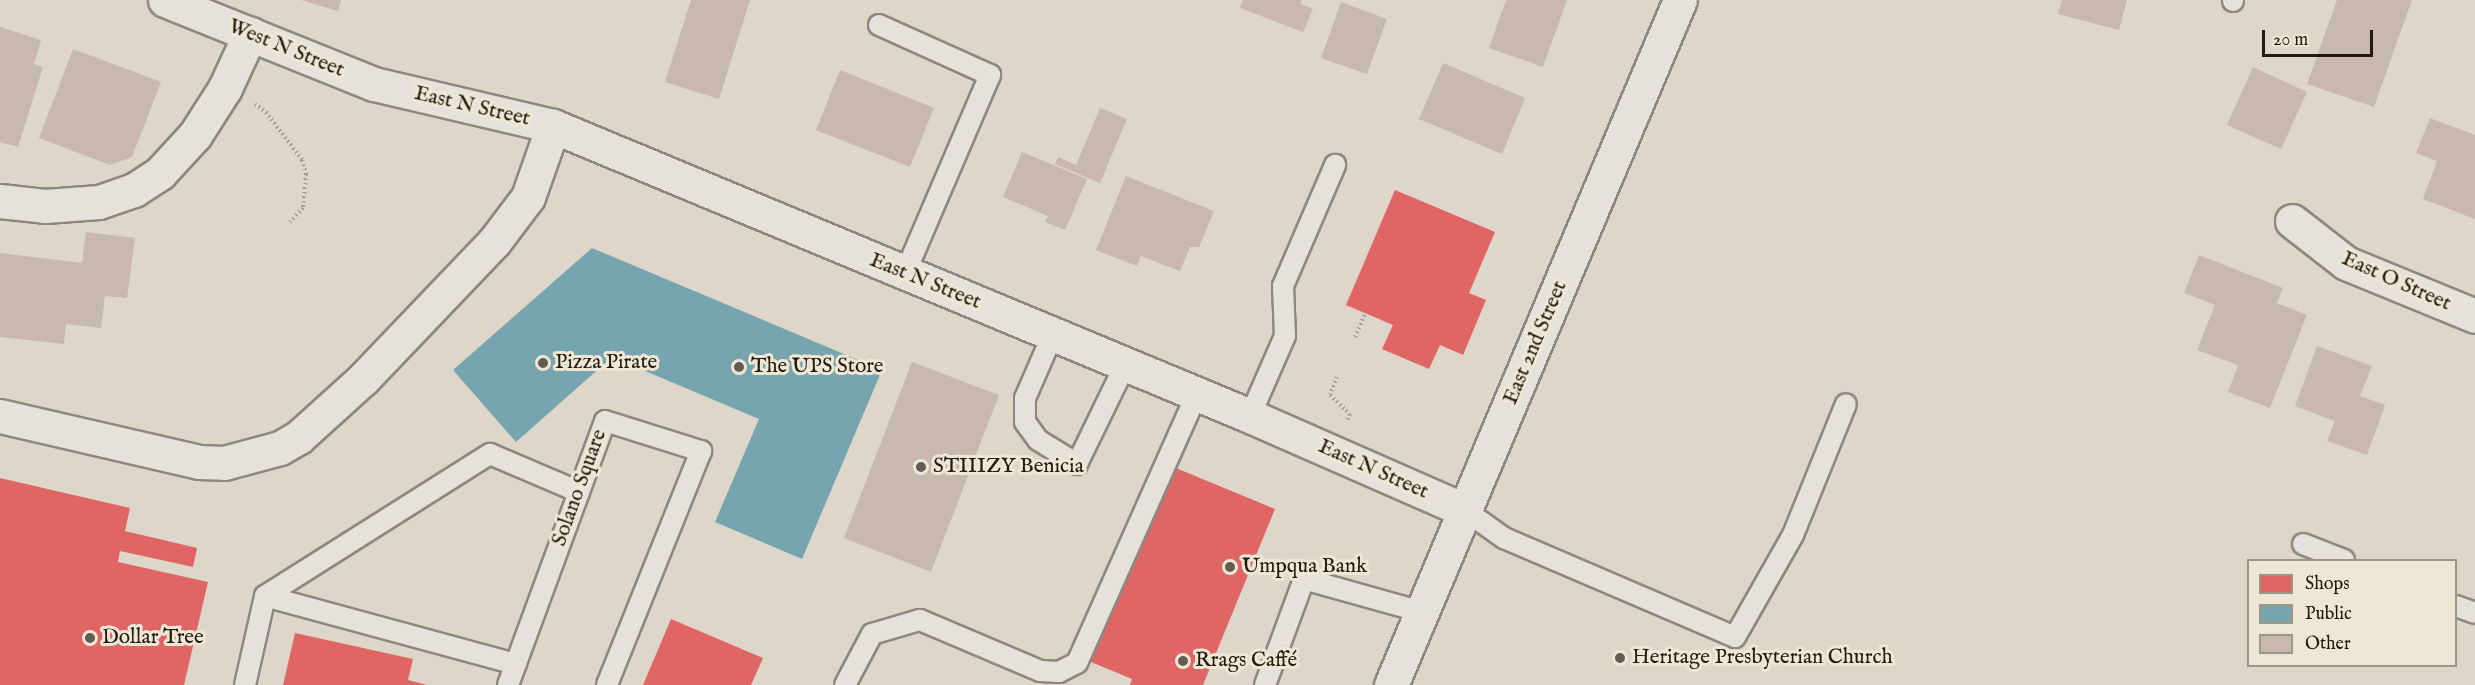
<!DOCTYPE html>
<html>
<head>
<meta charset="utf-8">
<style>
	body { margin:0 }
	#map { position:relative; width:2475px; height:685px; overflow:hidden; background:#ded6c8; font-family:"IM FELL English",serif }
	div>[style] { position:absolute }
	.shops>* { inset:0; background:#e06666 }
	.public>* { inset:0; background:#76a5af }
	.building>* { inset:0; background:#c9b8af }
	.path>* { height:4px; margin-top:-2px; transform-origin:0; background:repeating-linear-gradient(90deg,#a19d96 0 1.5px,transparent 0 4.5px) }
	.roads { filter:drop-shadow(2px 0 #8d887f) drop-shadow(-2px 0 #8d887f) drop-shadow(0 2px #8d887f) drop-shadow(0 -2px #8d887f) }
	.lane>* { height:20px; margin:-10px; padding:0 10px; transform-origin:10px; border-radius:10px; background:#e6e2db }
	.street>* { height:33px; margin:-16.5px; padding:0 16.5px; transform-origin:16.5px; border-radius:16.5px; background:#e6e2db }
	.secondary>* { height:33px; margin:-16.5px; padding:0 16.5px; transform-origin:16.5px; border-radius:16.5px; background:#e6e2db }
	.dots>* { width:16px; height:16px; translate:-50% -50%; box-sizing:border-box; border:3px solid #efe7d6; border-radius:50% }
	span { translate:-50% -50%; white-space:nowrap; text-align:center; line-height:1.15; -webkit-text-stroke:6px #efe7d6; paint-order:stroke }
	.street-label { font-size:21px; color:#221a0f }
	.poi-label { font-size:21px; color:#221a0f }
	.left { translate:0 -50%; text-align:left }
	.legend { position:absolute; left:2247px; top:559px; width:210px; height:108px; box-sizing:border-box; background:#efe7d6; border:2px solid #9d9586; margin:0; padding:8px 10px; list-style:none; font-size:18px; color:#221a0f }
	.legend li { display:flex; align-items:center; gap:12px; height:30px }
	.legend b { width:30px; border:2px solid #9d9586 }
	.scale { position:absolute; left:2262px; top:30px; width:111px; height:27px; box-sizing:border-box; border:3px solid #221a0f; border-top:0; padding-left:8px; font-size:18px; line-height:21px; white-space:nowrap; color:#221a0f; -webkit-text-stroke:4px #efe7d6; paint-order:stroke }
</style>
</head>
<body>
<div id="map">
	<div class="shops">
		<div style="clip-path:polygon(1395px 190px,1495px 232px,1469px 293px,1486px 300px,1463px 355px,1440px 345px,1429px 369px,1382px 349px,1393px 325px,1346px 305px)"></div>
		<div style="clip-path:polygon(1171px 466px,1275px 509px,1203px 685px,1130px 685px,1132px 679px,1091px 662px)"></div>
		<div style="clip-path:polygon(0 478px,130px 508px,125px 531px,197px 548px,193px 567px,120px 551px,118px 562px,208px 582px,184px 685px,0 685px)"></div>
		<div style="clip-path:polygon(671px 619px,763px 658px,751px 685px,643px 685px)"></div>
		<div style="clip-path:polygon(295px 633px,413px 659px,408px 680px,427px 685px,283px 685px)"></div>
	</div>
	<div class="public">
		<div style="clip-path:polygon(592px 248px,882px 370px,802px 559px,715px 522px,759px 419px,612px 357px,516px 442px,453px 370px)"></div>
	</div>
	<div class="building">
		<div style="clip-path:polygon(301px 0,341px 0,338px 11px)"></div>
		<div style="clip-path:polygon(691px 0,750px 0,719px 99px,665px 82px)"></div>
		<div style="clip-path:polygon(1243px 0,1302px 0,1300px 4px,1313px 9px,1303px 32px,1240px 8px)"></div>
		<div style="clip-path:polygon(1506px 0,1567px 0,1543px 67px,1489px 48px)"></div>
		<div style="clip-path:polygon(2062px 0,2127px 0,2119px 30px,2058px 14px)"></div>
		<div style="clip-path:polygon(2337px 0,2412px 0,2374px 107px,2307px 84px)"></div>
		<div style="clip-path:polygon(1341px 2px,1387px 19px,1367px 74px,1321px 58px)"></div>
		<div style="clip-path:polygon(0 27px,41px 40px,34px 64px,43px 67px,18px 147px,0 142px)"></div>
		<div style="clip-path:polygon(73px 49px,161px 82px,132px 157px,110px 165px,39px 138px)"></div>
		<div style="clip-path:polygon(1443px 63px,1525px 98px,1502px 154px,1419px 119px)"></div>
		<div style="clip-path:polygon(2253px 67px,2307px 92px,2281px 149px,2227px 125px)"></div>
		<div style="clip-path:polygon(840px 70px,934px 108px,910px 167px,816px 130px)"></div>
		<div style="clip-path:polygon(1100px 108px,1127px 119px,1100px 183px,1055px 164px,1058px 157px,1076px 165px)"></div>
		<div style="clip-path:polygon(2430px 118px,2475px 135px,2475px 219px,2423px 199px,2437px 161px,2416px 153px)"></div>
		<div style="clip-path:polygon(1022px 152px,1087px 179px,1065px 230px,1045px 222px,1048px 216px,1003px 197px)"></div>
		<div style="clip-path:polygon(1126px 176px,1214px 211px,1199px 247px,1190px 247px,1180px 271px,1141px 256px,1137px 266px,1096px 250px)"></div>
		<div style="clip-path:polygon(86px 232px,135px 238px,127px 298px,105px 296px,101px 328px,66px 324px,64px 344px,0 337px,0 253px,82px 263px)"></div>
		<div style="clip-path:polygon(2199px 255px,2283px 288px,2277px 303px,2307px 315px,2270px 408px,2228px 392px,2238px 365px,2197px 350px,2215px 305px,2184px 293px)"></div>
		<div style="clip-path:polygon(2317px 346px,2372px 366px,2360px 396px,2385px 405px,2367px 455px,2327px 441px,2335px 421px,2295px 406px)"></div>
		<div style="clip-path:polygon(912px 362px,999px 395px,931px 572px,844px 538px)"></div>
	</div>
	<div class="path">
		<div style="left:255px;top:104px;width:14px;rotate:36deg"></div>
		<div style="left:266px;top:112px;width:60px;rotate:53.1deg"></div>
		<div style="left:302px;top:160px;width:15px;rotate:74deg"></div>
		<div style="left:306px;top:174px;width:34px;rotate:95deg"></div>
		<div style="left:303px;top:208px;width:19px;rotate:133deg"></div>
		<div style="left:1355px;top:337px;width:25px;rotate:-67deg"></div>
		<div style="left:1337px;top:377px;width:19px;rotate:111deg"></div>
		<div style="left:1330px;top:395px;width:28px;rotate:44deg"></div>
		<div style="left:1350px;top:414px;width:8px;rotate:113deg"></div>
	</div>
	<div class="roads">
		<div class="lane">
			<div style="left:2233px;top:1px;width:1px;rotate:-90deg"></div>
			<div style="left:879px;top:25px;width:122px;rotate:24.2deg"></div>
			<div style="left:990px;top:75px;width:215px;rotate:113.2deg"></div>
			<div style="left:1053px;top:334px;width:70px;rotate:113.6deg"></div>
			<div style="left:1025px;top:398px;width:24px;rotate:90deg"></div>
			<div style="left:1025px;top:422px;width:22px;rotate:54deg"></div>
			<div style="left:1038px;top:440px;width:46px;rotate:31.6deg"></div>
			<div style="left:1077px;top:464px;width:110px;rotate:-64.1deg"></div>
			<div style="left:1250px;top:416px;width:87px;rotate:-66.4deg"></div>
			<div style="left:1285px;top:336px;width:50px;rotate:-92.3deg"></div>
			<div style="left:1283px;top:286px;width:132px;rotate:-66.7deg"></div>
			<div style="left:1466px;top:511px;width:47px;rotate:35.4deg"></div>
			<div style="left:1504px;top:538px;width:251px;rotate:23.2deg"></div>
			<div style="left:1735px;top:637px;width:117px;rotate:-60.4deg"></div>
			<div style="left:1793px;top:535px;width:141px;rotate:-68deg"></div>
			<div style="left:2303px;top:544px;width:44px;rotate:21.3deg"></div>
			<div style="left:265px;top:596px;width:260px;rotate:15.2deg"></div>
			<div style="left:2456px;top:606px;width:20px;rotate:20deg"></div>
			<div style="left:245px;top:685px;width:91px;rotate:-77.3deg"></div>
			<div style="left:265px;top:596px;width:266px;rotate:-32.3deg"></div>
			<div style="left:490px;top:454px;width:97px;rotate:23.1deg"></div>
			<div style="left:508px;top:685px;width:281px;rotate:-69.8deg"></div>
			<div style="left:605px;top:421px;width:101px;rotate:17.4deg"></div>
			<div style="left:701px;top:451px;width:252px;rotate:111.9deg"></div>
			<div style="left:845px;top:685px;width:58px;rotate:-62.1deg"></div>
			<div style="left:872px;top:634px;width:50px;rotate:-16.3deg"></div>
			<div style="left:920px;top:620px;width:130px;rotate:23deg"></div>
			<div style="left:1040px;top:671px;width:19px;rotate:3deg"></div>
			<div style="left:1059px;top:672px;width:20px;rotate:-27deg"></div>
			<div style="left:1077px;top:663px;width:295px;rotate:-66deg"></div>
			<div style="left:1265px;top:685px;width:113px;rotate:-69.8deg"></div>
			<div style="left:1304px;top:579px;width:123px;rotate:15.6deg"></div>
		</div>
		<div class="street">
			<div style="left:165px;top:0;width:225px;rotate:21.9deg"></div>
			<div style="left:374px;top:84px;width:184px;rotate:13.2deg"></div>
			<div style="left:553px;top:126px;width:755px;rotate:22.59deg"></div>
			<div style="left:1250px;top:416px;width:236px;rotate:23.7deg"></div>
			<div style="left:0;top:201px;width:45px;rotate:6.3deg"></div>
			<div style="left:45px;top:206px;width:54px;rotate:-4.2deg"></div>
			<div style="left:99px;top:202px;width:37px;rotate:-19deg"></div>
			<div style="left:134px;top:190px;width:31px;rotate:-33deg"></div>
			<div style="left:160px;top:173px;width:52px;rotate:-47.4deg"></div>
			<div style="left:195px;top:135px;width:56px;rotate:-57.4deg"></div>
			<div style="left:225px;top:88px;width:60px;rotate:-65.2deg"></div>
			<div style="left:2292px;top:221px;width:68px;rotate:37.9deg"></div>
			<div style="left:2346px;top:263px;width:139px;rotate:22.3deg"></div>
			<div style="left:0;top:416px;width:204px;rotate:13deg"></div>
			<div style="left:199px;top:462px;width:25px;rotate:2deg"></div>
			<div style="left:224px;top:463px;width:58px;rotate:-15deg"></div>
			<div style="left:280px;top:448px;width:22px;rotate:-30deg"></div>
			<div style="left:299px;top:437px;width:86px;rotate:-42.2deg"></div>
			<div style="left:363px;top:379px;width:190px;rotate:-46.3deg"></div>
			<div style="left:494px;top:242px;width:56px;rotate:-52.9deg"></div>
			<div style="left:528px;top:197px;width:75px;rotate:-70.6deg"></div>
		</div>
		<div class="secondary">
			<div style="left:1391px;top:685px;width:743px;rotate:-67.13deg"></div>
		</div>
	</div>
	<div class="dots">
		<div style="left:543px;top:363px;background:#645c50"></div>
		<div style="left:739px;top:367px;background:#645c50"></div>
		<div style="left:921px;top:467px;background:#645c50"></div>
		<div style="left:1230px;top:567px;background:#645c50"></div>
		<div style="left:90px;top:638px;background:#645c50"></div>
		<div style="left:1620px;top:658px;background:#645c50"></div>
		<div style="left:1183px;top:661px;background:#645c50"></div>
	</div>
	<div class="street-label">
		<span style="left:286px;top:49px;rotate:22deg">West N Street</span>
		<span style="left:472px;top:107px;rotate:13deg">East N Street</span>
		<span style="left:925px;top:282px;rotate:22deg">East N Street</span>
		<span style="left:2396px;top:282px;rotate:24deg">East O Street</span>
		<span style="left:1536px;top:343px;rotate:-67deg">East 2nd Street</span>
		<span style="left:1373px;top:470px;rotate:24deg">East N Street</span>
		<span style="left:580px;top:488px;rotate:-70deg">Solano Square</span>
	</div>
	<div class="poi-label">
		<span class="left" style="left:555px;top:363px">Pizza Pirate</span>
		<span class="left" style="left:751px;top:367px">The UPS Store</span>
		<span class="left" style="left:933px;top:467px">STIIIZY Benicia</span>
		<span class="left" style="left:1242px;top:567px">Umpqua Bank</span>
		<span class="left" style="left:102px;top:638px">Dollar Tree</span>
		<span class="left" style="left:1632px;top:658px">Heritage Presbyterian Church</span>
		<span class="left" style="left:1195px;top:661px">Rrags Caffé</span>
	</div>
	<ul class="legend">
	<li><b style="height:16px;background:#e06666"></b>Shops</li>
	<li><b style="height:16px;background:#76a5af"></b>Public</li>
	<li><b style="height:16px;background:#c9b8af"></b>Other</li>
	</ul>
	<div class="scale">20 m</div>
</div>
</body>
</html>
